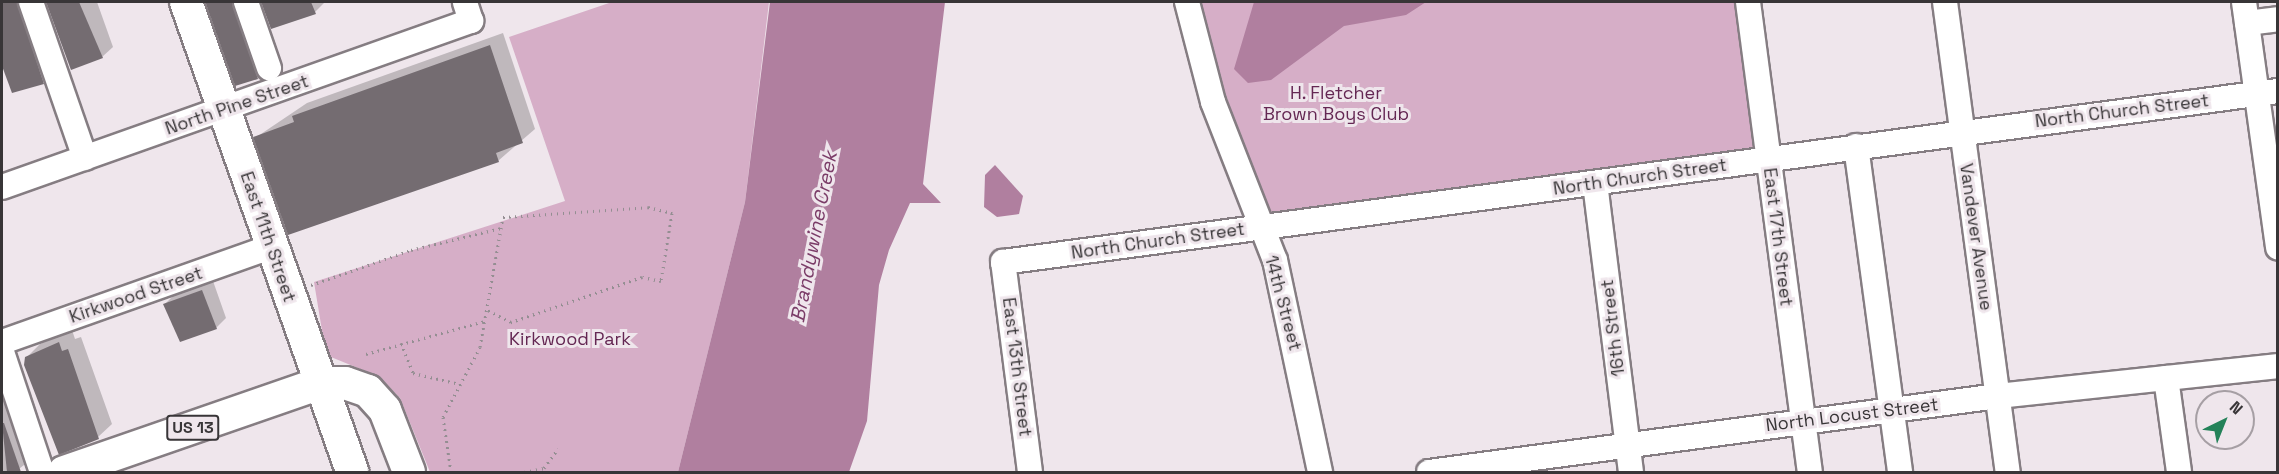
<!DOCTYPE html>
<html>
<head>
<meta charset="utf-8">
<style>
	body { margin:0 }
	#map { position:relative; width:2279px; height:474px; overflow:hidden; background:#efe6ec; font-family:"Space Grotesk",sans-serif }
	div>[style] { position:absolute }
	.green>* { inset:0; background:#d6aec7 }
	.water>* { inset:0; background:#b07f9f }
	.shadow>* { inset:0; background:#0003 }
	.building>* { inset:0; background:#746c71 }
	.path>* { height:3px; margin-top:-1.5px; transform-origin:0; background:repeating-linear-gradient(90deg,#948e92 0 1.5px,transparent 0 6px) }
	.roads { filter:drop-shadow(2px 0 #857d82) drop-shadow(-2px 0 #857d82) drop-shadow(0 2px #857d82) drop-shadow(0 -2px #857d82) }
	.minor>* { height:24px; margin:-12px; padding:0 12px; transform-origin:12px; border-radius:12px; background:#fff }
	.major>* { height:32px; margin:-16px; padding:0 16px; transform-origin:16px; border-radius:16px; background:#fff }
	span { translate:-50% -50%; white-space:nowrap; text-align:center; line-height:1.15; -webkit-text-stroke:6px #efe6ec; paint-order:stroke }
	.shield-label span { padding:2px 4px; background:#efe6ec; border:2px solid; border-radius:4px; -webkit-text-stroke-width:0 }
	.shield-label { font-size:16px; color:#383537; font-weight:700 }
	.park-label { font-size:18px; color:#642753 }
	.street-label { font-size:18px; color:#383537 }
	.water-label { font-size:20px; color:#7b3c68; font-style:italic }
	.frame { position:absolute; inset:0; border:3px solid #383537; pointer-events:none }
	.north { position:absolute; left:2195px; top:390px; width:60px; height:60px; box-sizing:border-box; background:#efe6ec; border:2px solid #a69fa4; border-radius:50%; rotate:43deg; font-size:16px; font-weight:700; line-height:24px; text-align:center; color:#383537 }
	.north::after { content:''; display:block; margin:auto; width:21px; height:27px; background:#248259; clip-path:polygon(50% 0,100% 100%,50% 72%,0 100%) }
</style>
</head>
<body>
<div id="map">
	<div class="green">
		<div style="clip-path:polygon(612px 2px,769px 2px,745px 202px,678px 472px,430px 472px,400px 398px,380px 377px,326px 355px,314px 282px,565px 201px,509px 37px)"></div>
		<div style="clip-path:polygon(1193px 2px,1739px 2px,1759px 151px,1269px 217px)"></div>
	</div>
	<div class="water">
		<div style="clip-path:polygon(770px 2px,945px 2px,923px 184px,941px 203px,910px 203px,889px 250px,879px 285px,867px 421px,849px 472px,678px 472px,745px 202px)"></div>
		<div style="clip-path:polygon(1254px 2px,1426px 2px,1406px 15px,1344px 26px,1271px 80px,1248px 83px,1234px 69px)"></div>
		<div style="clip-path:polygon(995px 165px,1023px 196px,1019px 214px,997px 217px,984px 207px,985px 175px)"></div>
	</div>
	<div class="shadow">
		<div style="clip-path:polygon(2px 2px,26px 2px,53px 73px,43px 82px,13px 91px,2px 57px)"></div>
		<div style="clip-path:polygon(47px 2px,97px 2px,113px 47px,102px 57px,72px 68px)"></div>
		<div style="clip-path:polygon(204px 2px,244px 2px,267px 67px,257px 78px,236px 85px)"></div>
		<div style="clip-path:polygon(263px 2px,325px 2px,315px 12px,272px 27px)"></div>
		<div style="clip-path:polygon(503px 33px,535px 129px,498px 161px,255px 138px,307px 103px)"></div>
		<div style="clip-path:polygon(213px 281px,226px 318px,216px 328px,164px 305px,175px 294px)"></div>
		<div style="clip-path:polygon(72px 330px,75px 339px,81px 337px,112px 424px,98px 437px,26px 358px,40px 344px)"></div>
		<div style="clip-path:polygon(2px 368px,33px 458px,15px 472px,2px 472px)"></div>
	</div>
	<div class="building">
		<div style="clip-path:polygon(2px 2px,17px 2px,44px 84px,12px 93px,2px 66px)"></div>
		<div style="clip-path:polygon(46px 2px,79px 2px,103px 58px,71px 70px)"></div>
		<div style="clip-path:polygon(205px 2px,232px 2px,258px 79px,235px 86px)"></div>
		<div style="clip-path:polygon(261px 2px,311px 2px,316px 14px,271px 29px)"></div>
		<div style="clip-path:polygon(490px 45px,523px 143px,496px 153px,499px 162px,288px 235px,253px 137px,294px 122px,292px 116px)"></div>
		<div style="clip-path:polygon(202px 290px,217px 329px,180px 342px,163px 304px)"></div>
		<div style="clip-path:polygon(59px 342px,62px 351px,68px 349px,99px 439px,59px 455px,24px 365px,25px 357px)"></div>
		<div style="clip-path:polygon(2px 423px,4px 423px,21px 472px,7px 472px)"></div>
	</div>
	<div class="path">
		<div style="left:311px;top:285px;width:106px;rotate:-19.3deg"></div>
		<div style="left:411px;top:250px;width:93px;rotate:-13.7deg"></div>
		<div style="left:401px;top:343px;width:32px;rotate:68deg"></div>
		<div style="left:413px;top:373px;width:48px;rotate:13.2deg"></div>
		<div style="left:366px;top:354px;width:123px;rotate:-15.5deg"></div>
		<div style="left:451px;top:472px;width:56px;rotate:-98.3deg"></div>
		<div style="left:443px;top:417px;width:79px;rotate:-62.1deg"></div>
		<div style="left:480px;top:347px;width:132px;rotate:-80deg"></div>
		<div style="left:503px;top:217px;width:145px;rotate:-3.9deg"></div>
		<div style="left:648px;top:207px;width:25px;rotate:14deg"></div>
		<div style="left:672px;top:213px;width:69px;rotate:99.2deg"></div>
		<div style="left:661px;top:281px;width:19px;rotate:-168deg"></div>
		<div style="left:642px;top:277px;width:139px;rotate:161deg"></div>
		<div style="left:511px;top:322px;width:27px;rotate:-153deg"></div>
		<div style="left:524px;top:472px;width:20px;rotate:-11deg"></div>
		<div style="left:544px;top:468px;width:24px;rotate:-54deg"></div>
	</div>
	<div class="roads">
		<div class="minor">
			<div style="left:31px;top:2px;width:165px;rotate:70.9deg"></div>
			<div style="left:246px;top:2px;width:70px;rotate:70.8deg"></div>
			<div style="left:1187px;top:2px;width:103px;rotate:75.4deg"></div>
			<div style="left:1213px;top:102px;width:170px;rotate:68.6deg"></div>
			<div style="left:1275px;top:260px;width:217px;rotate:78deg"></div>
			<div style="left:1748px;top:2px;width:474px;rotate:82.5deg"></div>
			<div style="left:1945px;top:2px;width:474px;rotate:82.4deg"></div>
			<div style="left:2244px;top:2px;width:248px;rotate:82.1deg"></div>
			<div style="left:2247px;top:23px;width:31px;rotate:-7deg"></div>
			<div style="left:1856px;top:146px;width:329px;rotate:82.3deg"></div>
			<div style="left:1595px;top:183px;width:291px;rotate:82.9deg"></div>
			<div style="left:2px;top:187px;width:498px;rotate:-19.5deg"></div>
			<div style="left:471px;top:21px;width:20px;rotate:-108deg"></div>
			<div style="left:2px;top:342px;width:284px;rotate:-19.5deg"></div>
			<div style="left:2px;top:352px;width:126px;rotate:71.6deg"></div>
			<div style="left:2166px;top:378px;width:95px;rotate:82.1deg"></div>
			<div style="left:1030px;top:472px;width:212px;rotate:-97.3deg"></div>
			<div style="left:1003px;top:262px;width:1286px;rotate:-7.64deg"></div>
			<div style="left:1429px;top:472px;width:574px;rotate:-7.61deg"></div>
			<div style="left:1998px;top:396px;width:282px;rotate:-6.1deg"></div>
		</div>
		<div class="major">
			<div style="left:186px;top:2px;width:498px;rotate:70.5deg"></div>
			<div style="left:64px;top:472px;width:272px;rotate:-19.1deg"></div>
			<div style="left:321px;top:383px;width:24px"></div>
			<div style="left:345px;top:383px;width:24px;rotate:19deg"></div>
			<div style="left:368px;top:391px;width:25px;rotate:48deg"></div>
			<div style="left:385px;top:410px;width:66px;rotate:68.8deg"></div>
		</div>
	</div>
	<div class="shield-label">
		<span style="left:193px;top:428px">US 13</span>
	</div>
	<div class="park-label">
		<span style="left:1336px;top:104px">H. Fletcher<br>Brown Boys Club</span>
		<span style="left:570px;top:339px">Kirkwood Park</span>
	</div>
	<div class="street-label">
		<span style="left:237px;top:105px;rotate:-19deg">North Pine Street</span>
		<span style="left:2122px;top:111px;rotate:-7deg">North Church Street</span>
		<span style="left:1640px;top:177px;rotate:-8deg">North Church Street</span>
		<span style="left:268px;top:237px;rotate:71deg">East 11th Street</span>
		<span style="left:1778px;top:237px;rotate:83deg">East 17th Street</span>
		<span style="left:1976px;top:237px;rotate:82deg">Vandever Avenue</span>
		<span style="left:1158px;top:241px;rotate:-8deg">North Church Street</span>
		<span style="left:136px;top:295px;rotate:-19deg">Kirkwood Street</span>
		<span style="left:1283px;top:303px;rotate:75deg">14th Street</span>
		<span style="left:1613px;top:328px;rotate:-97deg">16th Street</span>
		<span style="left:1017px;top:367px;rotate:83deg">East 13th Street</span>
		<span style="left:1852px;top:415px;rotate:-7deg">North Locust Street</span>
	</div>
	<div class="water-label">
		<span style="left:814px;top:237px;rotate:-79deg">Brandywine Creek</span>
	</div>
	<div class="frame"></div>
	<div class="north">N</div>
</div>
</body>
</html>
